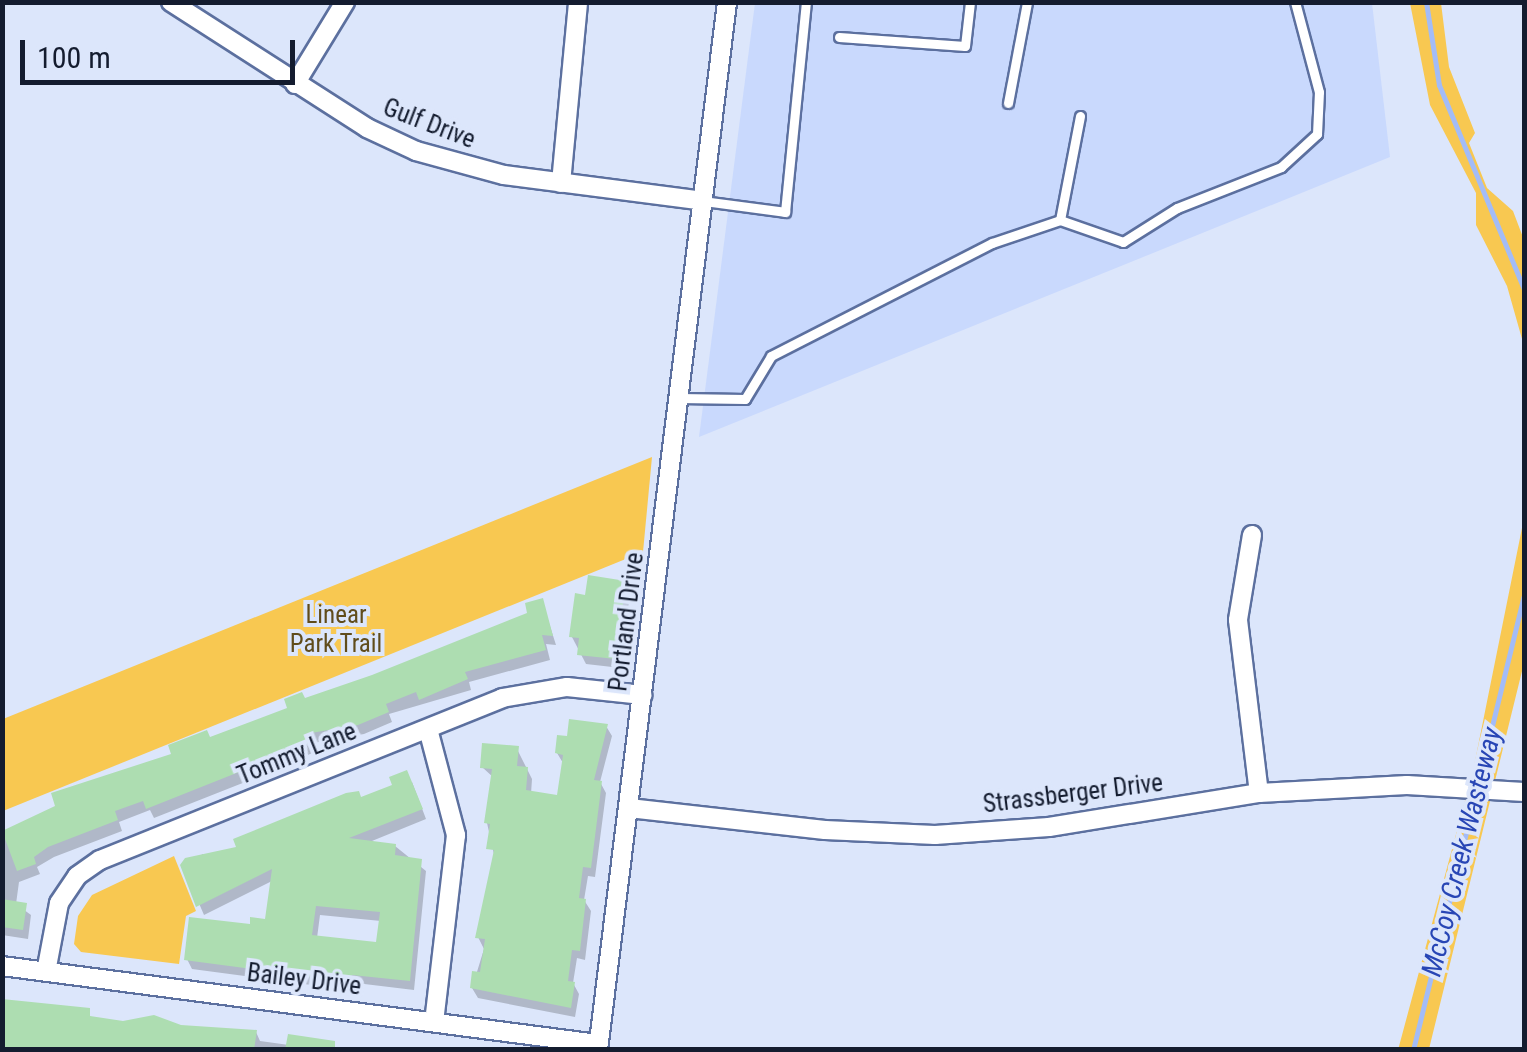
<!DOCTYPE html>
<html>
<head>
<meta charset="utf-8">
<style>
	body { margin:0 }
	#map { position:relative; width:1527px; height:1052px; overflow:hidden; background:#dce6fb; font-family:"Roboto Condensed",sans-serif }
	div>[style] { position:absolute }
	.built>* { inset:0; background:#c9d9fd }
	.green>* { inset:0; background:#f8c851 }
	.shadow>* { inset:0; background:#0003 }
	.stream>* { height:5px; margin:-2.5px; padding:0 2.5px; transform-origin:2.5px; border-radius:2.5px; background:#a3bcf7 }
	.building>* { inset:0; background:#adddb1 }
	.roads { filter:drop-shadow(2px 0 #5c709f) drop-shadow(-2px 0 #5c709f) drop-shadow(0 2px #5c709f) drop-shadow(0 -2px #5c709f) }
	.service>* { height:9px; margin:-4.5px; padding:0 4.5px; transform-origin:4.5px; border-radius:4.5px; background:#fff }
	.minor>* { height:18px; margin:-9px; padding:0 9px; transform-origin:9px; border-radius:9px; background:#fff }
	span { translate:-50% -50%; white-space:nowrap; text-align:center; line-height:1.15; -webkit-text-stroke:8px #dce6fb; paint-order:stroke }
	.street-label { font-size:25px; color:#141c2f }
	.park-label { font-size:25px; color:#604c1b }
	.water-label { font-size:28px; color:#2846b5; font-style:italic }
	.frame { position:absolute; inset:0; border:5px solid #141c2f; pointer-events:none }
	.scale { position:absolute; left:20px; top:40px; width:275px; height:45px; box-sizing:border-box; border:5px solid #141c2f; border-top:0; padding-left:12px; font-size:30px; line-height:35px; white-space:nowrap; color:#141c2f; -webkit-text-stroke:8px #dce6fb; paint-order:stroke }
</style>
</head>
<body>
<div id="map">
	<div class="built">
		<div style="clip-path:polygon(755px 3px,1372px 3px,1390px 157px,699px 437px)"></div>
	</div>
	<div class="green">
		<div style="clip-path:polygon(1410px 3px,1441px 3px,1449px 67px,1475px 133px,1469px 143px,1487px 188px,1513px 211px,1524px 240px,1524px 346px,1507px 286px,1476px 225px,1476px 193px,1430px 105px)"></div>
		<div style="clip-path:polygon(652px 457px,643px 552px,3px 811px,3px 719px)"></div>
		<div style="clip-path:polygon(1524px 518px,1524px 663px,1429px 1049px,1398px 1050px,1473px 771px)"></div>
		<div style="clip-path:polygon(174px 856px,196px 911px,186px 916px,179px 964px,81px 952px,74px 944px,78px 916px,92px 895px)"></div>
	</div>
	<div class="shadow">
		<div style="clip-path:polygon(625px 583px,630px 593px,621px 668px,586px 664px,572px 637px,587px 597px)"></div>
		<div style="clip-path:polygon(542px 601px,556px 645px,546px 644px,550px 660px,469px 682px,471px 690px,389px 714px,392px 722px,364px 734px,308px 744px,312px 753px,288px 765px,154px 818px,150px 810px,119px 822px,122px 831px,54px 857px,37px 867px,40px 874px,19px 882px,16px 904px,31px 915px,28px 939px,2px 935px,2px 834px,210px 740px,530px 615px)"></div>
		<div style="clip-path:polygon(606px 726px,612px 736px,600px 782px,606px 793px,595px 877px,588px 876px,584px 900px,591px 911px,585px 960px,577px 958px,573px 983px,579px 994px,575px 1017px,478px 998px,472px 988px,484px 949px,478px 937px,495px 859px,487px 823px,494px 778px,482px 767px,517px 749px,532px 779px,531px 794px,559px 798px,563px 763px,557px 753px)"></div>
		<div style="clip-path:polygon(evenodd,412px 782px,426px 819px,367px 843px,395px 846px,426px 871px,414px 990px,356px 983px,356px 991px,192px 969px,187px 959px,267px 922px,272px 881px,204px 915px,183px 866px,203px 854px,207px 861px,412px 782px,320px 915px,381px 921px,378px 945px,317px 938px,320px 915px)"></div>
		<div style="clip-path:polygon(2px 1000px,123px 1023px,256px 1032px,260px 1041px,289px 1045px,290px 1037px,344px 1050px,2px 1050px)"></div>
	</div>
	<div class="stream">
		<div style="left:1426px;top:2px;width:84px;rotate:81.1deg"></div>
		<div style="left:1439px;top:85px;width:221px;rotate:67.4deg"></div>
		<div style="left:1413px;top:1050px;width:467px;rotate:-76.3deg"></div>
	</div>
	<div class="building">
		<div style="clip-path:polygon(588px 575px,626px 581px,616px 659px,577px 655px,579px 638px,569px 637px,575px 593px,585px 595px)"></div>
		<div style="clip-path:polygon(543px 598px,553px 636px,542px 635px,546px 650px,465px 672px,468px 679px,419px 700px,416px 692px,386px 704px,389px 712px,358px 725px,305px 734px,308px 743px,282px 755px,146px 809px,143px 801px,115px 811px,118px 820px,48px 847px,34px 857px,36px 864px,17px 871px,2px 831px,55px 806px,51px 793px,171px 754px,168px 745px,207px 730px,210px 737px,287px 708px,284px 699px,302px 692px,305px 698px,372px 675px,527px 613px,525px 603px)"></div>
		<div style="clip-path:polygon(569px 719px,608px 724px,594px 780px,602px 781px,591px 868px,583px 867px,579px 898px,586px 899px,580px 951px,572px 950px,568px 981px,575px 982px,571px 1008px,470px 988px,472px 971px,480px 972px,485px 939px,475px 938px,494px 850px,486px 849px,490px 824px,484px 823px,492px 769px,480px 768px,482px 743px,519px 746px,517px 766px,528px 767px,526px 790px,557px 795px,563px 755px,555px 753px,557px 735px,567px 736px)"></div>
		<div style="clip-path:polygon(evenodd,407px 770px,423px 809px,349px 838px,396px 844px,395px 855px,422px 859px,410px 981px,352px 975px,351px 982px,184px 960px,189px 917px,250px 924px,250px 917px,265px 919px,272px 869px,196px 907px,180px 865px,185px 858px,236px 847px,233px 839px,346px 793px,359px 791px,361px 797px,392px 785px,389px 777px,407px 770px,316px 906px,380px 912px,376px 942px,312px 935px,316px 906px)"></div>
		<div style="clip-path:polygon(2px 899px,27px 903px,23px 930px,2px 927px)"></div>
		<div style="clip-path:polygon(2px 999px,90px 1008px,90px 1016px,123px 1021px,154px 1015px,181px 1025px,257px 1030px,254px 1050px,2px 1048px)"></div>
		<div style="clip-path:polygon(288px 1034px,335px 1041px,335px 1050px,285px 1050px)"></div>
	</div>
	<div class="roads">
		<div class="service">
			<div style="left:839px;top:37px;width:126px;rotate:4.1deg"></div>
			<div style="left:965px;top:46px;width:44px;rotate:-83.5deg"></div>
			<div style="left:1008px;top:103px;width:103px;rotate:-79.3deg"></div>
			<div style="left:703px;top:201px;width:83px;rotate:7.6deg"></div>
			<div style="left:785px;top:212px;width:211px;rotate:-84.3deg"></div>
			<div style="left:1060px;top:220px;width:67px;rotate:19.2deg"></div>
			<div style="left:1123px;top:242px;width:64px;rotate:-32.2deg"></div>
			<div style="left:1177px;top:208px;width:112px;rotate:-21.5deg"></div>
			<div style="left:1281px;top:167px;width:49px;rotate:-42.5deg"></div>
			<div style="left:1317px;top:134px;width:42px;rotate:-87.3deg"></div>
			<div style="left:1319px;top:92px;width:93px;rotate:-104.9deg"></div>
			<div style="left:679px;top:398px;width:66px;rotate:0.9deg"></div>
			<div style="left:745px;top:399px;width:50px;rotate:-58.8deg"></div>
			<div style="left:771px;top:356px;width:248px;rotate:-27.1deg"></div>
			<div style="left:992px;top:243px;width:72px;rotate:-18.7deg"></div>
			<div style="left:1060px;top:220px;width:106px;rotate:-79.1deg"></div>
		</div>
		<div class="minor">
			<div style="left:171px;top:2px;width:233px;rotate:32.7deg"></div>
			<div style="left:367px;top:128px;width:54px;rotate:25.1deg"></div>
			<div style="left:416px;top:151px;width:91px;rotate:15.3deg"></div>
			<div style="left:504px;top:175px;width:201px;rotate:7.4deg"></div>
			<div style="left:295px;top:84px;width:96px;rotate:-58.6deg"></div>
			<div style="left:561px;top:183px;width:182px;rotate:-84.6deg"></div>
			<div style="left:1252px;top:535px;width:86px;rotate:99.4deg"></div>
			<div style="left:1238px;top:620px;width:174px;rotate:83.1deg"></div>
			<div style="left:428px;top:729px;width:110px;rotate:75.2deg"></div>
			<div style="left:456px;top:835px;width:188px;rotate:96.7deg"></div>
			<div style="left:629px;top:808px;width:197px;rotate:6.4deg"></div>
			<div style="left:825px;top:830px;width:110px;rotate:2.6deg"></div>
			<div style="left:935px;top:835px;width:114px;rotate:-4deg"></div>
			<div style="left:1049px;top:827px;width:213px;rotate:-9.2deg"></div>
			<div style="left:1259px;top:793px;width:148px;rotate:-3.1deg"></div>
			<div style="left:1407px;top:785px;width:117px;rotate:3.4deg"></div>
			<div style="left:2px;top:966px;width:601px;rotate:7.46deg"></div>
			<div style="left:46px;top:972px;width:70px;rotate:-79.3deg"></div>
			<div style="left:59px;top:903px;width:32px;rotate:-56deg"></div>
			<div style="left:77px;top:876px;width:28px;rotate:-35deg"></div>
			<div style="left:100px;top:860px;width:433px;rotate:-21.9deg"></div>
			<div style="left:502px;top:698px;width:66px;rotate:-9.6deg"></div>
			<div style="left:567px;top:687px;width:76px;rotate:6deg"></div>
			<div style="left:598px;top:1050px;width:1056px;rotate:-82.98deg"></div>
		</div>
	</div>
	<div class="street-label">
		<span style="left:429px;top:124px;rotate:21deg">Gulf Drive</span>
		<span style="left:627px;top:622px;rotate:-83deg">Portland Drive</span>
		<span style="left:297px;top:754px;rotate:-22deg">Tommy Lane</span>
		<span style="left:1073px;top:794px;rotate:-7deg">Strassberger Drive</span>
		<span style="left:304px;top:980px;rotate:7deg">Bailey Drive</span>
	</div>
	<div class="park-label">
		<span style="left:336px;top:630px">Linear<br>Park Trail</span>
	</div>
	<div class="water-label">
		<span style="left:1462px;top:852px;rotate:-76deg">McCoy Creek Wasteway</span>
	</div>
	<div class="frame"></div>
	<div class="scale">100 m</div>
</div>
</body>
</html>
